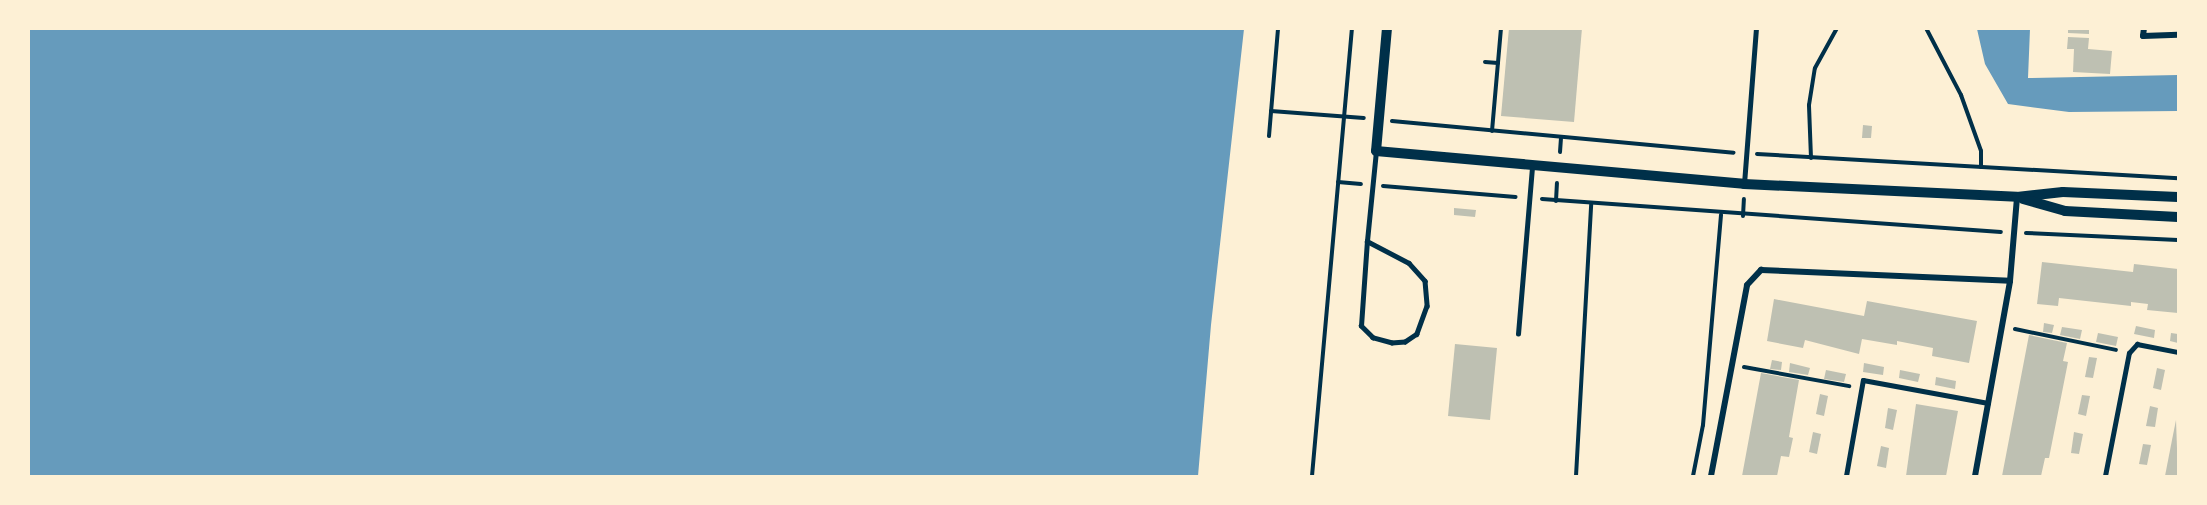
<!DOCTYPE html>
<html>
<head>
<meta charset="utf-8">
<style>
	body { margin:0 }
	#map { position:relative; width:2207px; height:505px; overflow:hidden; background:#fdf0d5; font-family:"Titillium Web",sans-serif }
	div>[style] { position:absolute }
	.water>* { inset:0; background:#669bbc }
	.building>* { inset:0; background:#bec0b2 }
	.path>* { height:4px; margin:-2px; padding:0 2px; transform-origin:2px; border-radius:2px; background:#003049 }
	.service>* { height:4.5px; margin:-2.25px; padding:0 2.25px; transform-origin:2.25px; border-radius:2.25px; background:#003049 }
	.minor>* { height:6px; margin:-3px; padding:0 3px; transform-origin:3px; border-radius:3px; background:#003049 }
	.tertiary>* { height:10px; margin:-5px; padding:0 5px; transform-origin:5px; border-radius:5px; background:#003049 }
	span { translate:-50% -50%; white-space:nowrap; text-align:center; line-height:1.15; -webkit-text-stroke:6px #fdf0d5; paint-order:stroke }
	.frame { position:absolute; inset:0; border:30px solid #fdf0d5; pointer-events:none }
</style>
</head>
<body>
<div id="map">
	<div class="water">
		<div style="clip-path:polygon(28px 29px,1244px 29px,1211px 325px,1198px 476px,29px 476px)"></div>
		<div style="clip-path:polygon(1977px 29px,2030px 29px,2028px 78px,2178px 75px,2178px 111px,2069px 112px,2008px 104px,1985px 64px)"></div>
	</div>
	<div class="building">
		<div style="clip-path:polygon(1509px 28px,1582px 28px,1574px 122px,1501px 116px)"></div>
		<div style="clip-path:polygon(2068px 28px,2089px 28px,2089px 34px,2068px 33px)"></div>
		<div style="clip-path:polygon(2068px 37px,2089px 38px,2088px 49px,2112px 51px,2110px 74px,2073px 72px,2074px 49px,2067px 49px)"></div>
		<div style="clip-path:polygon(1863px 125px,1872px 126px,1871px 138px,1862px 138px)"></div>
		<div style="clip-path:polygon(1454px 208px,1476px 210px,1475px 217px,1454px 215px)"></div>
		<div style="clip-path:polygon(2042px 262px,2133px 272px,2134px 264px,2178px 269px,2178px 313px,2147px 310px,2148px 304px,2131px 302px,2131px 306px,2059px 298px,2058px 306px,2037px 304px)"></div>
		<div style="clip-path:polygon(1774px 299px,1864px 316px,1867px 301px,1977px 321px,1969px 363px,1932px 356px,1933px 348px,1897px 341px,1897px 345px,1862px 339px,1859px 354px,1805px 340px,1803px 348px,1767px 341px)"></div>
		<div style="clip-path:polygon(2044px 323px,2054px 325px,2052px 333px,2043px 332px)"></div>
		<div style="clip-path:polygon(2136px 326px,2155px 330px,2154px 338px,2134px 334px)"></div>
		<div style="clip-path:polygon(2062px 327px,2082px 330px,2080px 339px,2060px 335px)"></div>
		<div style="clip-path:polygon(2098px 333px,2118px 337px,2116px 346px,2096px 342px)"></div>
		<div style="clip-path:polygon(2171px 333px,2178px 334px,2178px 343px,2170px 341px)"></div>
		<div style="clip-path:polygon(2029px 335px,2067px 343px,2063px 361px,2068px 362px,2049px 458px,2045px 458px,2041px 476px,2002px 476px)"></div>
		<div style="clip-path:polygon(1455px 344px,1497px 348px,1490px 420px,1448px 416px)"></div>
		<div style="clip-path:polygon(2089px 357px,2097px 358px,2093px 378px,2085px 377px)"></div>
		<div style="clip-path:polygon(1772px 360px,1782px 362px,1781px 370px,1770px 369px)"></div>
		<div style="clip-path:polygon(1790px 363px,1810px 368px,1808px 375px,1789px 372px)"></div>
		<div style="clip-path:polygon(1864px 363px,1884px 367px,1883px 375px,1863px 372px)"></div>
		<div style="clip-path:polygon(2157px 368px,2165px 370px,2161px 390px,2153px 388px)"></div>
		<div style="clip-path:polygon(1826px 370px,1846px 374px,1844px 382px,1824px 379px)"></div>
		<div style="clip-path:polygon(1900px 370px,1920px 374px,1918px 382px,1899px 378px)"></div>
		<div style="clip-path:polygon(1761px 373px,1799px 380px,1789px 437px,1793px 438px,1789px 457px,1781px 456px,1777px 476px,1742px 476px)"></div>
		<div style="clip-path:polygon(1936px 377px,1956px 381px,1955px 389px,1935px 385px)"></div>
		<div style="clip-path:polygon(1820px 394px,1828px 396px,1824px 416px,1816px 414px)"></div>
		<div style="clip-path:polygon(2082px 395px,2090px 396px,2086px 416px,2078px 414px)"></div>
		<div style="clip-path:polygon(1916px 404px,1958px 411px,1946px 476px,1906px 476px)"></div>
		<div style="clip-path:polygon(2150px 406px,2158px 408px,2155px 427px,2146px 426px)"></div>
		<div style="clip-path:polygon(1888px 408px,1897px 410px,1893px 430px,1885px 428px)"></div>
		<div style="clip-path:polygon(2176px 420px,2178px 476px,2165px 476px,2172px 440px)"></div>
		<div style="clip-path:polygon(1813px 432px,1821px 434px,1817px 454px,1809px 452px)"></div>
		<div style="clip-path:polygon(2074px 432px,2083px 434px,2079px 454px,2071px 453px)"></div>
		<div style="clip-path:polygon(2143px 444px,2151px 445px,2147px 465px,2139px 464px)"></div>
		<div style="clip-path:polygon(1881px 446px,1889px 448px,1886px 468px,1877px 466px)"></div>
	</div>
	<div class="path">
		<div style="left:1926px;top:28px;width:76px;rotate:62.4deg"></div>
		<div style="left:1961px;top:95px;width:59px;rotate:70.3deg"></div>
		<div style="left:1981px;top:151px;width:16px;rotate:90deg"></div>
		<div style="left:1485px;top:62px;width:13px;rotate:4deg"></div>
		<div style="left:1271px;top:111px;width:93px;rotate:4.3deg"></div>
		<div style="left:1392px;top:121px;width:343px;rotate:5.3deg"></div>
		<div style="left:1492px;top:131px;width:103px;rotate:-85deg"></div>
		<div style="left:1269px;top:136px;width:108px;rotate:-85.2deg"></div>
		<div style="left:1560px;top:152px;width:15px;rotate:-86deg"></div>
		<div style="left:1757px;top:154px;width:422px;rotate:3.3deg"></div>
		<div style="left:1811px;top:158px;width:53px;rotate:-92.2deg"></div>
		<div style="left:1809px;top:105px;width:37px;rotate:-81deg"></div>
		<div style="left:1815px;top:68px;width:46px;rotate:-61.2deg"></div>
		<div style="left:1338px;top:182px;width:23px;rotate:5deg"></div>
		<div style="left:1383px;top:186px;width:133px;rotate:4.7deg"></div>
		<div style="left:1542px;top:199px;width:460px;rotate:4.1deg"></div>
		<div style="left:1556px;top:201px;width:18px;rotate:-87deg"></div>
		<div style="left:1743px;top:216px;width:17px;rotate:-87deg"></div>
		<div style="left:2026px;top:233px;width:152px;rotate:2.6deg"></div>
		<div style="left:2015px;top:329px;width:103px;rotate:11.7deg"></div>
		<div style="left:1744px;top:367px;width:107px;rotate:10.3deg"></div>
		<div style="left:1312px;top:476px;width:450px;rotate:-84.9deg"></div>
		<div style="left:1576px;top:476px;width:272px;rotate:-86.8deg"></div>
		<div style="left:1693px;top:476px;width:52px;rotate:-78.9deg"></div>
		<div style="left:1703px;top:425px;width:211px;rotate:-85.1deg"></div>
	</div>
	<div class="service">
		<div style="left:1744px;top:184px;width:156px;rotate:-85.6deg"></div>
		<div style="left:1367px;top:241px;width:47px;rotate:27.6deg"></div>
		<div style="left:1409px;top:263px;width:24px;rotate:48deg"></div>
		<div style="left:1425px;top:281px;width:25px;rotate:85deg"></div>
		<div style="left:1427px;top:306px;width:30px;rotate:110deg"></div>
		<div style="left:1417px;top:334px;width:14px;rotate:146deg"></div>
		<div style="left:1405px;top:342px;width:13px;rotate:176deg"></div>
		<div style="left:1392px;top:343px;width:20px;rotate:-165deg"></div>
		<div style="left:1373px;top:338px;width:17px;rotate:-135deg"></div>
		<div style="left:1361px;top:326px;width:85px;rotate:-86deg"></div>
		<div style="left:1367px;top:241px;width:90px;rotate:-84.3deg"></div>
		<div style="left:1518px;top:334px;width:169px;rotate:-85.2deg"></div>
		<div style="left:1846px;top:476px;width:97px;rotate:-80deg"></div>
		<div style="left:1863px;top:380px;width:127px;rotate:10.4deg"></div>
		<div style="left:2105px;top:476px;width:125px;rotate:-79deg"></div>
		<div style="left:2129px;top:353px;width:12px;rotate:-48deg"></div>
		<div style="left:2137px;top:344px;width:42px;rotate:11deg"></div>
	</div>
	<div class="minor">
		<div style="left:2144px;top:28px;width:8px;rotate:97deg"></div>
		<div style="left:2143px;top:36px;width:35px;rotate:-2deg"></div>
		<div style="left:1711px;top:476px;width:194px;rotate:-79.3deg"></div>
		<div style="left:1747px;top:285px;width:21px;rotate:-47deg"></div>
		<div style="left:1761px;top:270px;width:249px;rotate:2.5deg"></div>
		<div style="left:1975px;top:476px;width:198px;rotate:-79.8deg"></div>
		<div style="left:2010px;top:281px;width:84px;rotate:-85.2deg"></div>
	</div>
	<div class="tertiary">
		<div style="left:1387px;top:28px;width:123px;rotate:95.1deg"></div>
		<div style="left:1376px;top:151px;width:369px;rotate:5.1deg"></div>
		<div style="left:1744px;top:184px;width:273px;rotate:2.7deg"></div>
		<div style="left:2017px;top:197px;width:46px;rotate:-6.2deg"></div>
		<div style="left:2063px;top:192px;width:115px;rotate:2.5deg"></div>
		<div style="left:2023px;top:199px;width:44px;rotate:15.9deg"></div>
		<div style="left:2065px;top:211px;width:113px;rotate:3deg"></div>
	</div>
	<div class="frame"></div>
</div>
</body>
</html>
